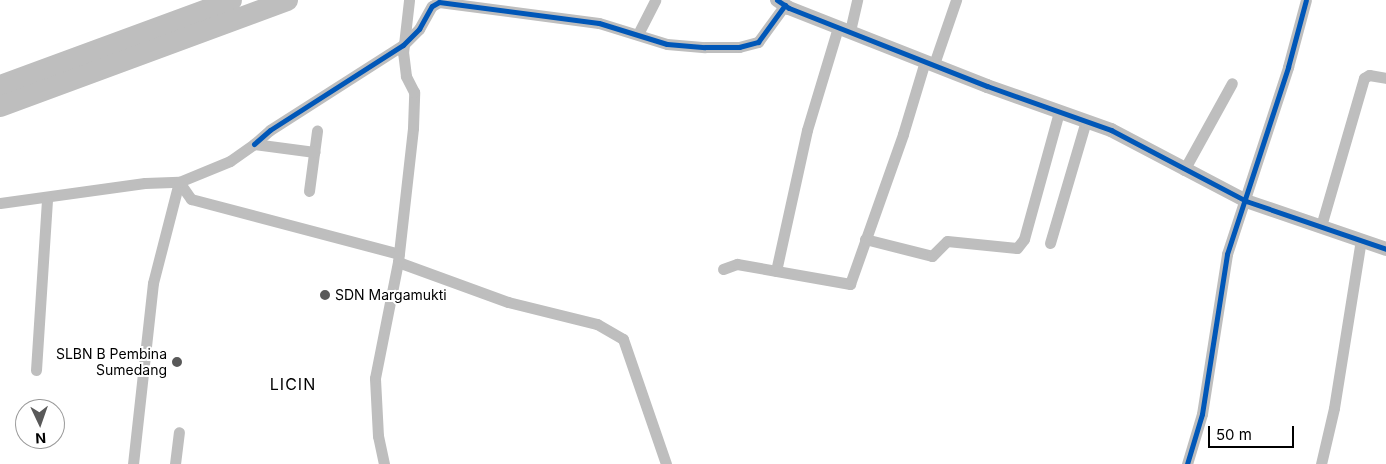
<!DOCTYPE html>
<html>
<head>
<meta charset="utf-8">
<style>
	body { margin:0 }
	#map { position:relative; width:1386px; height:464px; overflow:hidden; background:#fff; font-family:Inter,sans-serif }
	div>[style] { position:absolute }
	.minor>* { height:11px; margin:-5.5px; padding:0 5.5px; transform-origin:5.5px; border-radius:5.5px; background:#bebebe }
	.tertiary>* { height:14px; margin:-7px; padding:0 7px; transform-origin:7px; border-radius:7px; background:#bebebe }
	.motorway>* { height:21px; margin:-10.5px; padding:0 10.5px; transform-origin:10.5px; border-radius:10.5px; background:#bebebe }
	.cycleway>* { height:5px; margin:-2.5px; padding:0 2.5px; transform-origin:2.5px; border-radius:2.5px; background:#0057b8 }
	.dots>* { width:14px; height:14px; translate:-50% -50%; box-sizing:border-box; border:2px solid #fff; border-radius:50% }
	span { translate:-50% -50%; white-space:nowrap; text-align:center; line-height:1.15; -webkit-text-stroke:4px #fff; paint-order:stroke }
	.poi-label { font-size:14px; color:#000 }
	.left { translate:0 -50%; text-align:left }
	.right { translate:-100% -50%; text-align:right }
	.quarter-label { font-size:16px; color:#000; letter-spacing:1px }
	.north { position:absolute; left:15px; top:399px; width:50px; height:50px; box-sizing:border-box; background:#fff; border:1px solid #999; border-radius:50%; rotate:177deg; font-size:14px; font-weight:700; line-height:20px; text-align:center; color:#000 }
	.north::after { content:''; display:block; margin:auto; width:18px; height:22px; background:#595959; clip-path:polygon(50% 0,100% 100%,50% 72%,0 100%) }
	.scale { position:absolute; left:1208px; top:426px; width:86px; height:22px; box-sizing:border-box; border:2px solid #000; border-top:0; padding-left:6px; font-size:15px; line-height:18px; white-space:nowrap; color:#000; -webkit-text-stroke:4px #fff; paint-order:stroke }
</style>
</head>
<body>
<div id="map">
	<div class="minor">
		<div style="left:850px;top:31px;width:32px;rotate:-77deg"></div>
		<div style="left:638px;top:34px;width:38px;rotate:-63deg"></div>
		<div style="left:934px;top:64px;width:68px;rotate:-71deg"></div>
		<div style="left:254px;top:144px;width:21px;rotate:-41deg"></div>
		<div style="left:270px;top:130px;width:158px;rotate:-32.6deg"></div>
		<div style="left:403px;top:45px;width:23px;rotate:-45deg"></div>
		<div style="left:419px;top:29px;width:26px;rotate:-61deg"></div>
		<div style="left:432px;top:6px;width:8px;rotate:-30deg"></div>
		<div style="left:439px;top:2px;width:161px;rotate:7.5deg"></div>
		<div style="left:599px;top:23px;width:71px;rotate:17.2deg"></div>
		<div style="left:667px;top:44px;width:38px;rotate:5deg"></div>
		<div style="left:705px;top:47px;width:34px"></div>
		<div style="left:739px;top:47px;width:20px;rotate:-15deg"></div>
		<div style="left:758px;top:42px;width:46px;rotate:-53.9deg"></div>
		<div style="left:1184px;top:170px;width:99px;rotate:-61.1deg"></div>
		<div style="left:309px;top:191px;width:61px;rotate:-82.4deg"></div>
		<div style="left:0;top:203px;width:146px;rotate:-7.9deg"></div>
		<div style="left:145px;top:183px;width:34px;rotate:-2deg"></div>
		<div style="left:179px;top:182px;width:21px;rotate:55deg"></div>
		<div style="left:191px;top:199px;width:215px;rotate:14.8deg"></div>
		<div style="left:1321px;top:226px;width:154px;rotate:-73.8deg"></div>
		<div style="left:1364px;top:78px;width:6px;rotate:-31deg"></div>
		<div style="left:1369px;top:75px;width:17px;rotate:10deg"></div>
		<div style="left:865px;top:239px;width:69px;rotate:14.2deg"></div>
		<div style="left:932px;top:256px;width:21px;rotate:-45deg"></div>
		<div style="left:947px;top:241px;width:70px;rotate:5.7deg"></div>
		<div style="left:1017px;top:248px;width:11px;rotate:-52deg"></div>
		<div style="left:1024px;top:239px;width:132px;rotate:-74.6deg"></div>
		<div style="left:1050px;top:243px;width:127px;rotate:-73.6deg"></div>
		<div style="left:398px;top:262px;width:117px;rotate:20deg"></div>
		<div style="left:508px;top:302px;width:92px;rotate:13.9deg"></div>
		<div style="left:597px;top:324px;width:30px;rotate:30deg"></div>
		<div style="left:623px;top:339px;width:132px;rotate:71deg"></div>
		<div style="left:723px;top:269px;width:15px;rotate:-20deg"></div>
		<div style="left:737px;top:264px;width:115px;rotate:10deg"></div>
		<div style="left:850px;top:284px;width:159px;rotate:-70.5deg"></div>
		<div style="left:903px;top:134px;width:76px;rotate:-73.2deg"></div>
		<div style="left:776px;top:271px;width:144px;rotate:-77.6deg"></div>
		<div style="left:807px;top:130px;width:108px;rotate:-73.2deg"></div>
		<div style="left:36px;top:370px;width:172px;rotate:-86.3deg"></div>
		<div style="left:133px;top:464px;width:182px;rotate:-83.7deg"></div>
		<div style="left:153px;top:283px;width:104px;rotate:-75.6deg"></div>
		<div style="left:179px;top:182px;width:55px;rotate:-22.4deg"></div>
		<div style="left:230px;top:161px;width:29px;rotate:-35deg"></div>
		<div style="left:254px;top:144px;width:61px;rotate:7.6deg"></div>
		<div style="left:175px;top:464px;width:32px;rotate:-83deg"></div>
		<div style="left:384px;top:464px;width:29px;rotate:-102deg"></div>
		<div style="left:378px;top:436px;width:58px;rotate:-93deg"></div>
		<div style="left:375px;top:378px;width:118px;rotate:-78.8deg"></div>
		<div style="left:398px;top:262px;width:135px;rotate:-83.6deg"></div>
		<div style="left:413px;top:128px;width:36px;rotate:-88deg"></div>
		<div style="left:414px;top:92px;width:18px;rotate:-117deg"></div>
		<div style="left:406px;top:76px;width:23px;rotate:-97deg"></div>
		<div style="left:403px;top:53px;width:53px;rotate:-83.5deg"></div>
		<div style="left:1187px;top:464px;width:52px;rotate:-73.3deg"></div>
		<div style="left:1202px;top:414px;width:162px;rotate:-81.1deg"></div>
		<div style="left:1227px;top:254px;width:197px;rotate:-71.9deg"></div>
		<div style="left:1288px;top:67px;width:69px;rotate:-75deg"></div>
		<div style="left:1321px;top:464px;width:57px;rotate:-76.9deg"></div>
		<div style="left:1334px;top:408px;width:170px;rotate:-80.9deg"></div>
	</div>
	<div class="tertiary">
		<div style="left:777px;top:0;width:14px;rotate:34deg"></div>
		<div style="left:789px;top:8px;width:213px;rotate:21.5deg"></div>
		<div style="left:987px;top:86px;width:132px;rotate:19.5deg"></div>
		<div style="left:1111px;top:130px;width:153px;rotate:27.7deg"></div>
		<div style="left:1246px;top:201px;width:148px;rotate:18.9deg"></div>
	</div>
	<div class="motorway">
		<div style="left:0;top:85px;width:246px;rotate:-20.2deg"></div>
		<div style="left:0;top:106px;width:306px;rotate:-20.3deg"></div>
	</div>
	<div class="cycleway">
		<div style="left:777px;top:0;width:14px;rotate:34deg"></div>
		<div style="left:789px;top:8px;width:213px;rotate:21.5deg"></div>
		<div style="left:987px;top:86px;width:132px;rotate:19.5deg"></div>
		<div style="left:1111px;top:130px;width:153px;rotate:27.7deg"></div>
		<div style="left:1246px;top:201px;width:148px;rotate:18.9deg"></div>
		<div style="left:254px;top:144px;width:21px;rotate:-41deg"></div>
		<div style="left:270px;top:130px;width:158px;rotate:-32.6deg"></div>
		<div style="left:403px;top:45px;width:23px;rotate:-45deg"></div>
		<div style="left:419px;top:29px;width:26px;rotate:-61deg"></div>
		<div style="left:432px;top:6px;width:8px;rotate:-30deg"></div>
		<div style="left:439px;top:2px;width:161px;rotate:7.5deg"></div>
		<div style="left:599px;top:23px;width:71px;rotate:17.2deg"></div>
		<div style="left:667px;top:44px;width:38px;rotate:5deg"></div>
		<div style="left:705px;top:47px;width:34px"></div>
		<div style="left:739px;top:47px;width:20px;rotate:-15deg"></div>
		<div style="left:758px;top:42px;width:46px;rotate:-53.9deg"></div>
		<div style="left:1187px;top:464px;width:52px;rotate:-73.3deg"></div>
		<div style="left:1202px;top:414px;width:162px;rotate:-81.1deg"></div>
		<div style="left:1227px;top:254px;width:197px;rotate:-71.9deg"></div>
		<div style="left:1288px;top:67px;width:69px;rotate:-75deg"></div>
	</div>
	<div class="dots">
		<div style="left:325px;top:295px;background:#595959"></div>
		<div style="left:177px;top:362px;background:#595959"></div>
	</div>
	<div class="poi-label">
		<span class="left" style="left:335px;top:295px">SDN Margamukti</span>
		<span class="right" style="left:167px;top:362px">SLBN B Pembina<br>Sumedang</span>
	</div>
	<div class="quarter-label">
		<span style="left:293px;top:384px">LICIN</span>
	</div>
	<div class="north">N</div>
	<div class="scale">50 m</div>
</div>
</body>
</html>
